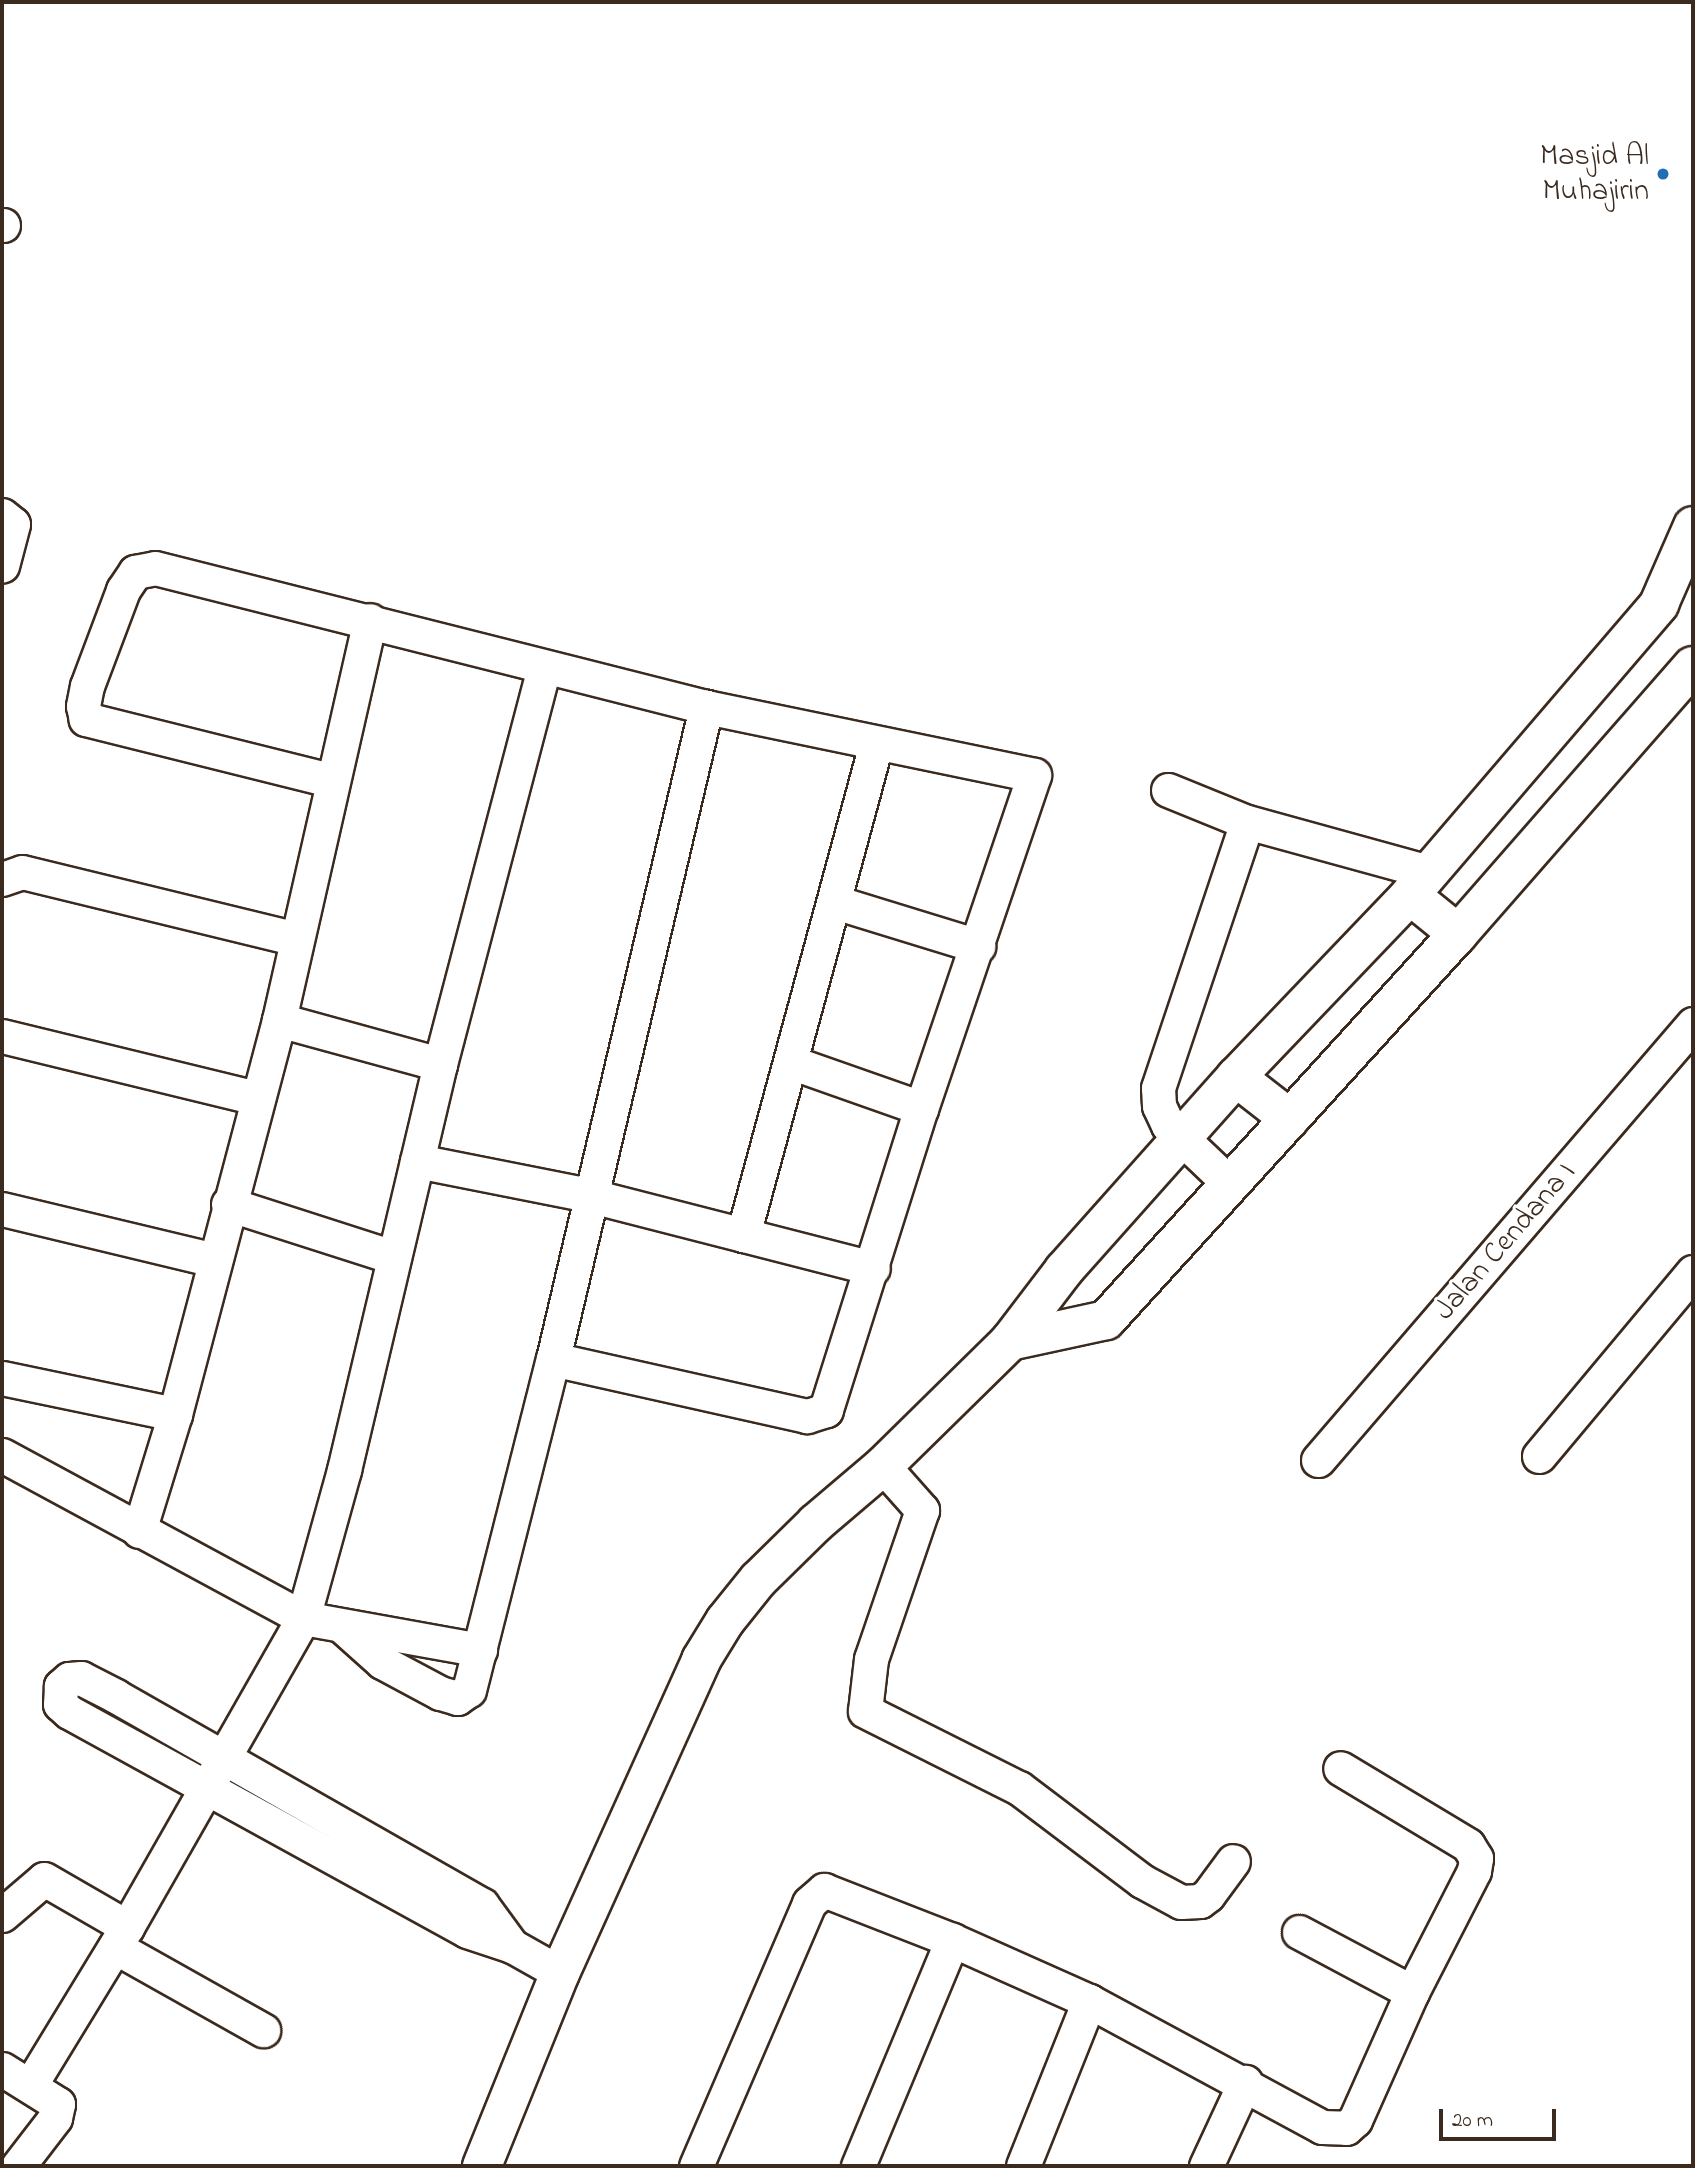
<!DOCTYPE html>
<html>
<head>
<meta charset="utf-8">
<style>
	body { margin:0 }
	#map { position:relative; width:1695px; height:2168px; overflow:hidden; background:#fff; font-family:"Indie Flower",sans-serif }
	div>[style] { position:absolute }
	.roads { filter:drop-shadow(2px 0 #3b2a1e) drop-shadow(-2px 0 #3b2a1e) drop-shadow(0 2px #3b2a1e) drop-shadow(0 -2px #3b2a1e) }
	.minor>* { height:33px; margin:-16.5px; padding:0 16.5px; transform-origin:16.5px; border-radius:16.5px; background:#fff }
	.tertiary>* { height:38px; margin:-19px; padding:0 19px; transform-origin:19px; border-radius:19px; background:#fff }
	.dots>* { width:19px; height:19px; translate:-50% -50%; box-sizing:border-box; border:4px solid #fff; border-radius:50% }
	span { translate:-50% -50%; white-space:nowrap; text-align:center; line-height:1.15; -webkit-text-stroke:6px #fff; paint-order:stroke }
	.poi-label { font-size:30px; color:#3b2a1e }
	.right { translate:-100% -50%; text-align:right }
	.street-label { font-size:30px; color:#3b2a1e }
	.frame { position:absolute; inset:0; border:4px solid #3b2a1e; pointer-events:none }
	.scale { position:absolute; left:1439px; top:2109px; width:117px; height:32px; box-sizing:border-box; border:4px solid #3b2a1e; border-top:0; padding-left:9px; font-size:21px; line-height:24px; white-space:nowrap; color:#3b2a1e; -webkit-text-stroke:5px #fff; paint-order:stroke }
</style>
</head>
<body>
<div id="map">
	<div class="roads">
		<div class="minor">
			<div style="left:2px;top:225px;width:1px"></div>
			<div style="left:2px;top:515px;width:14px;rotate:39deg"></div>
			<div style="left:13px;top:524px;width:43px;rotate:104.7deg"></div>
			<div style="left:330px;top:780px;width:252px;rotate:-166deg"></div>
			<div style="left:86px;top:719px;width:13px;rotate:-103deg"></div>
			<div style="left:83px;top:706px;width:20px;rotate:-79deg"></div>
			<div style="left:87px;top:686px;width:103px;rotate:-69.4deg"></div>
			<div style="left:123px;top:590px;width:22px;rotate:-56deg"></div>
			<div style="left:135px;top:572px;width:20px;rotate:-11deg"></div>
			<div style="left:155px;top:568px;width:568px;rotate:14.16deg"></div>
			<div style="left:706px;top:707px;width:335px;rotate:11.7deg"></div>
			<div style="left:1034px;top:775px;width:352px;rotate:108.7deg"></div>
			<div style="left:921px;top:1108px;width:317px;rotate:107.5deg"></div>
			<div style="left:826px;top:1410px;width:20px;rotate:162deg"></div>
			<div style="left:807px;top:1416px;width:260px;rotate:-167.4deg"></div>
			<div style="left:1168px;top:790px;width:85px;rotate:22.1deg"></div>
			<div style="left:1247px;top:822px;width:189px;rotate:15.4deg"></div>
			<div style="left:2px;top:879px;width:21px;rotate:-19deg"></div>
			<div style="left:22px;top:872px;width:282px;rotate:13.7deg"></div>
			<div style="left:835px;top:902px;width:150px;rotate:17.1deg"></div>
			<div style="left:279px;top:1020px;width:167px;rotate:15.3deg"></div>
			<div style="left:2px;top:1036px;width:262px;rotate:13.7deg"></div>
			<div style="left:793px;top:1063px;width:136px;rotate:19.4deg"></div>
			<div style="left:417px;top:1161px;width:174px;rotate:11.2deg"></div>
			<div style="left:588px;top:1195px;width:294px;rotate:14.4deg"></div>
			<div style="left:1231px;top:1185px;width:87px;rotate:-136.4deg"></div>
			<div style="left:1168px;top:1125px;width:21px;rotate:-115deg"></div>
			<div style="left:1159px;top:1106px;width:18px;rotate:-93deg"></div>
			<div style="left:1158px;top:1088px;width:280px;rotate:-71.5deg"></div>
			<div style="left:228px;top:1204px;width:173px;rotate:17.8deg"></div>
			<div style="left:2px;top:1209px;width:218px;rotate:13.5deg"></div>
			<div style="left:743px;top:1235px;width:509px;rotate:-74.84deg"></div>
			<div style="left:2px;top:1378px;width:177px;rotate:11.8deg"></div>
			<div style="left:2px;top:1455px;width:342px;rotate:28.4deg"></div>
			<div style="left:303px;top:1618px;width:180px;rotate:10.2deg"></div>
			<div style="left:1539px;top:1456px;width:240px;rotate:-50.1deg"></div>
			<div style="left:1318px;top:1460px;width:575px;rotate:-49.3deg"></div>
			<div style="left:883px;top:1466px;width:59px;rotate:48.4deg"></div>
			<div style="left:922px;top:1510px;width:157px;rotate:108.9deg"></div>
			<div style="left:871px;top:1659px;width:52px;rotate:96.6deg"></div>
			<div style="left:865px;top:1711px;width:172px;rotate:26.6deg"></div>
			<div style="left:1019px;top:1788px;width:154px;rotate:37.1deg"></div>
			<div style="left:1142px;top:1881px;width:44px;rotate:28.3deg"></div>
			<div style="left:1181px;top:1902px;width:19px;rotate:-3deg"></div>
			<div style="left:1200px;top:1901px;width:10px;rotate:-37deg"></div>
			<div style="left:1208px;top:1895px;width:42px;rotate:-53.7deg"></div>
			<div style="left:139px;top:1531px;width:122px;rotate:-72.9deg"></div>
			<div style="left:175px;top:1414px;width:407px;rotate:-75.2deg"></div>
			<div style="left:279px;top:1020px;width:410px;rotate:-77.2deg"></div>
			<div style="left:344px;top:1628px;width:51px;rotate:41.8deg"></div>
			<div style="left:382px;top:1662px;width:66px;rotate:28.1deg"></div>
			<div style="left:440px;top:1693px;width:18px;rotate:16deg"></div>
			<div style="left:457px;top:1698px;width:14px;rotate:-34deg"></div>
			<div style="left:469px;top:1690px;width:341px;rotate:-75.8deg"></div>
			<div style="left:553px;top:1359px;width:670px;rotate:-76.79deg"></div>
			<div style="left:2px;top:1915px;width:55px;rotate:-40.6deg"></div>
			<div style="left:44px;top:1879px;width:96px;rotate:30deg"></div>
			<div style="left:1299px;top:1932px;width:128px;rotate:28deg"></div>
			<div style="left:512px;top:1946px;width:51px;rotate:-126.2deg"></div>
			<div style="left:482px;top:1905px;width:421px;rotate:-150.3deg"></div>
			<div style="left:116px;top:1696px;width:39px;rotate:-153deg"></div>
			<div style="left:81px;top:1678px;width:12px;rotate:175deg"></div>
			<div style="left:69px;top:1679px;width:11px;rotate:139deg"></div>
			<div style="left:61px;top:1686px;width:18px;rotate:93deg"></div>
			<div style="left:60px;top:1704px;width:12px;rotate:42deg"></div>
			<div style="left:69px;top:1712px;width:454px;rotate:28.8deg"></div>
			<div style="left:467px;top:1931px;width:47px;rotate:18.4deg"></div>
			<div style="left:512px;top:1946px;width:55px;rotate:29.4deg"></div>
			<div style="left:115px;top:1947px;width:170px;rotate:29.3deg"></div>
			<div style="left:2px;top:2069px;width:66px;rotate:32deg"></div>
			<div style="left:58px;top:2104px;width:14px;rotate:102deg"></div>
			<div style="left:55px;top:2118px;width:61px;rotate:127.6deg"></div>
			<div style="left:31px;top:2084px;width:184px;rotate:-58.6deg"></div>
			<div style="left:127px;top:1927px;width:356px;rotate:-60.3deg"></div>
			<div style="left:303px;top:1618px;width:154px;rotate:-74.5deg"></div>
			<div style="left:344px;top:1470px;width:417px;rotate:-76.7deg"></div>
			<div style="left:440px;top:1064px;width:410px;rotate:-75.3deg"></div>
			<div style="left:696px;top:2166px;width:286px;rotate:-66.7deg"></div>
			<div style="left:809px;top:1903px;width:20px;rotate:-41deg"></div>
			<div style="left:824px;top:1890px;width:137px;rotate:21.3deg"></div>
			<div style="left:952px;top:1940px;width:150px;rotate:24deg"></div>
			<div style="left:1089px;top:2001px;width:265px;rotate:28.4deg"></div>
			<div style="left:1322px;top:2127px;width:24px;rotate:2deg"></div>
			<div style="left:1346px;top:2128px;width:12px;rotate:-42deg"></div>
			<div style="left:1355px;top:2120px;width:140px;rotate:-66deg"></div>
			<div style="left:1412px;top:1992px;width:136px;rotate:-62.9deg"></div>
			<div style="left:1474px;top:1871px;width:13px;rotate:-81deg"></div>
			<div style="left:1476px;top:1858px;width:15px;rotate:-122deg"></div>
			<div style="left:1468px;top:1845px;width:149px;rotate:-149deg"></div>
			<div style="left:858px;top:2166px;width:245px;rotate:-67.4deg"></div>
			<div style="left:1023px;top:2166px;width:178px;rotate:-68.2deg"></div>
			<div style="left:1206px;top:2166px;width:93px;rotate:-65.1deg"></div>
		</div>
		<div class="tertiary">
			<div style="left:1410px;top:895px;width:62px;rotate:39.1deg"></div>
			<div style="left:1236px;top:1077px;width:68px;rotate:37.9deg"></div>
			<div style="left:1010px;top:1341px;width:98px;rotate:-12.3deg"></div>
			<div style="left:1106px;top:1320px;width:522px;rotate:-47.64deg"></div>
			<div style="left:1458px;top:934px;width:356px;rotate:-48.8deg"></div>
			<div style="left:482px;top:2166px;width:208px;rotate:-68deg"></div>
			<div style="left:560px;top:1973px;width:343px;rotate:-65.7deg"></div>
			<div style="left:701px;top:1660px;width:46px;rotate:-58.4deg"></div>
			<div style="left:725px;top:1621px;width:53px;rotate:-51.2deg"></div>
			<div style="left:758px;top:1580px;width:81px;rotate:-44.5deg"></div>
			<div style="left:816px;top:1523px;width:88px;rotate:-40.4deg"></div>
			<div style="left:883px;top:1466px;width:178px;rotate:-44.5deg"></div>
			<div style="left:1010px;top:1341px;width:89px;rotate:-52.7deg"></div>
			<div style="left:1064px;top:1270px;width:259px;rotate:-48.3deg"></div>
			<div style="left:1236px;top:1077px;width:252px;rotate:-46.3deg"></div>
			<div style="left:1410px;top:895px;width:383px;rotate:-49.4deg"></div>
			<div style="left:1659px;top:604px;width:85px;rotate:-66.4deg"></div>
		</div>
	</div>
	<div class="dots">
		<div style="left:1663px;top:174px;background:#1f6fb2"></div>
	</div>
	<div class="poi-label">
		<span class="right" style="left:1649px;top:174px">Masjid Al<br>Muhajirin</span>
	</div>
	<div class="street-label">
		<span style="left:1506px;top:1242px;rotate:-49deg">Jalan Cendana I</span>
	</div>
	<div class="frame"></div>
	<div class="scale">20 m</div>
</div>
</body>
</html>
